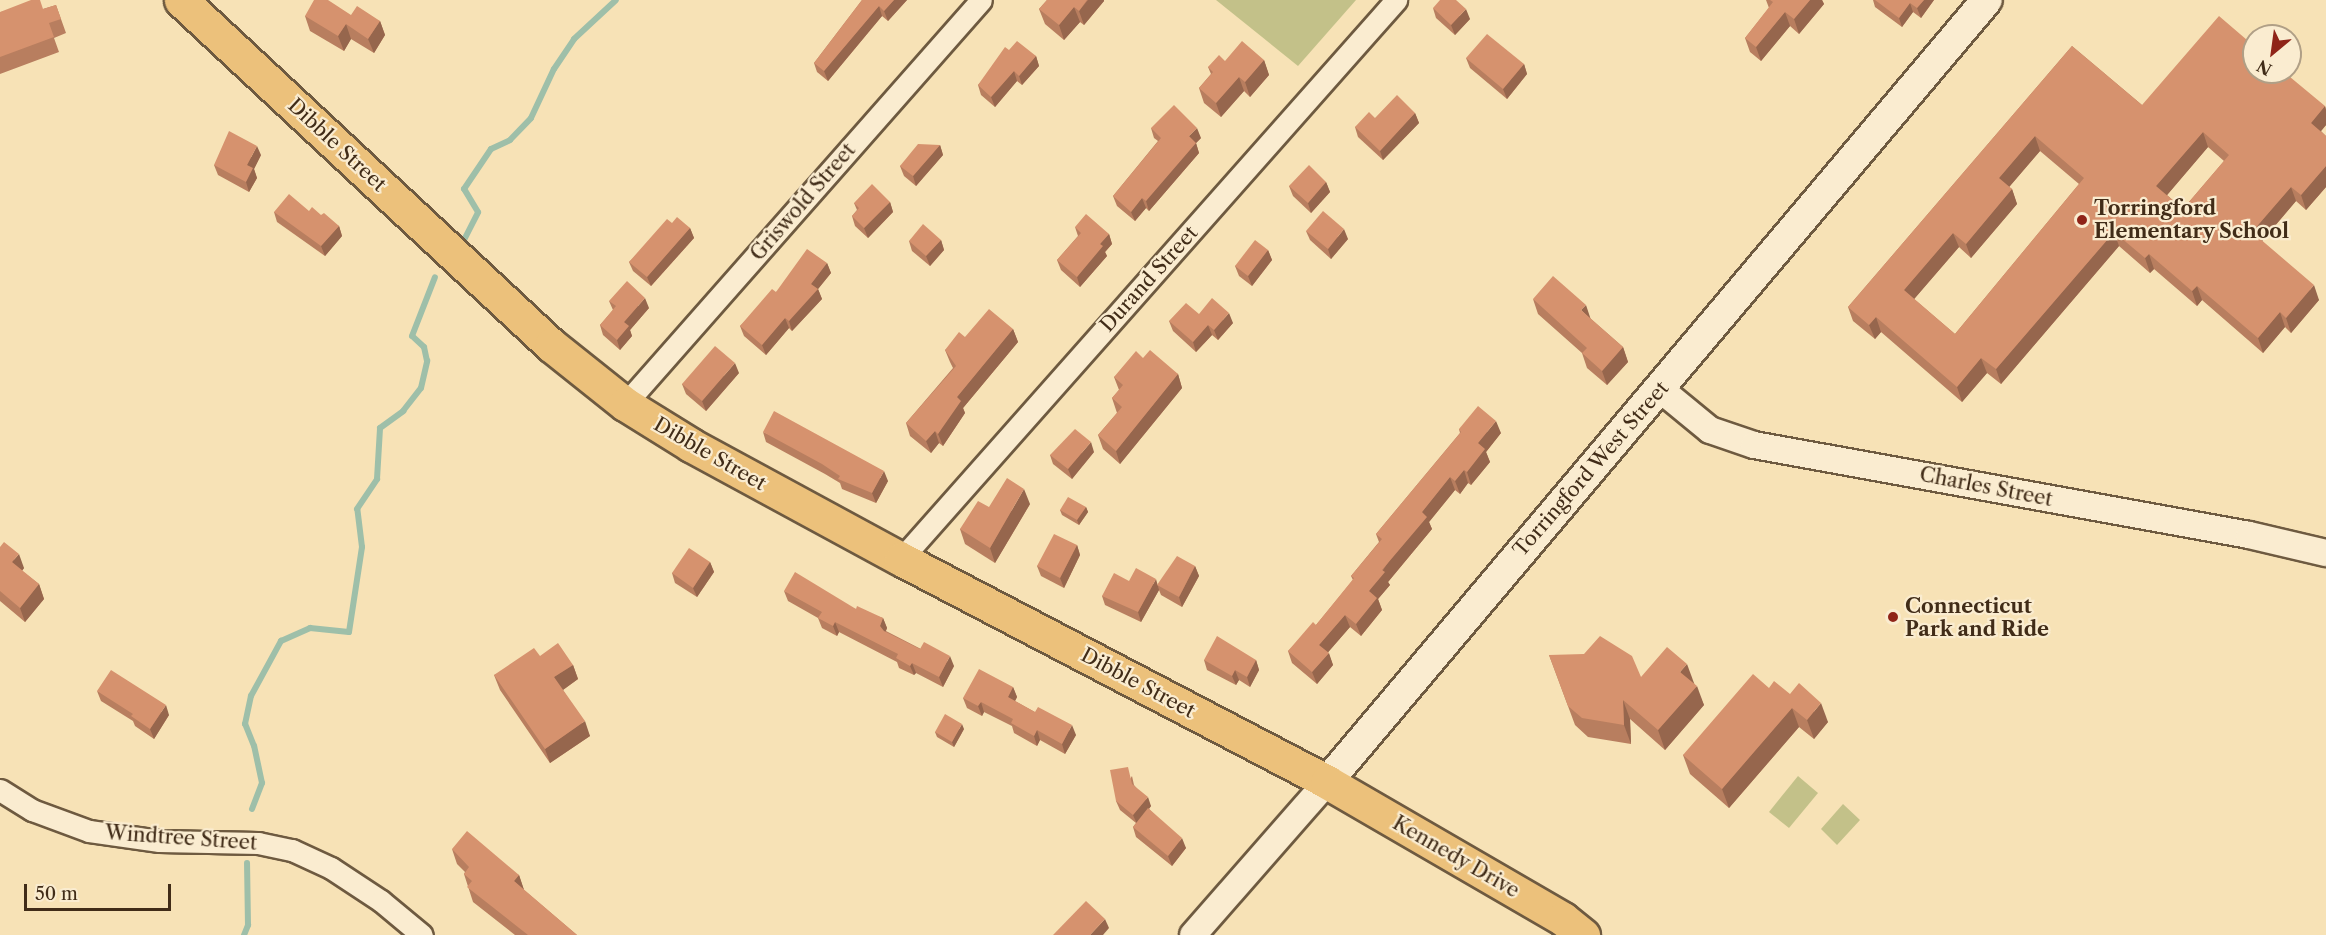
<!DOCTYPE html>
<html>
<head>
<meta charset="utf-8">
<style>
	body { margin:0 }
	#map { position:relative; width:2326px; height:935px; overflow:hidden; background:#f7e2b6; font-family:"Libre Caslon Text",serif }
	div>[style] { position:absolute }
	.green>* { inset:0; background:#c3c189 }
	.stream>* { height:6px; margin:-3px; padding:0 3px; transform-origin:3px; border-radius:3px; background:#9ebfa9 }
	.roads { filter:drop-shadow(2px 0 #6e5a40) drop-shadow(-2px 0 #6e5a40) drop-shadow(0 2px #6e5a40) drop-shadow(0 -2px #6e5a40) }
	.minor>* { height:21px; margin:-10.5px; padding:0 10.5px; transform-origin:10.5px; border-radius:10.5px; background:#faecd0 }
	.tertiary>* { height:26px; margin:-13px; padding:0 13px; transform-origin:13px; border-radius:13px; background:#faecd0 }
	.secondary>* { height:30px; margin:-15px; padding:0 15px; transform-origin:15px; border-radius:15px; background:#faecd0 }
	.primary>* { height:33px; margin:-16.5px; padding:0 16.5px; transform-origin:16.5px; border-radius:16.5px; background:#ecc17b }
	.wall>* { inset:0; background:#b87e5f }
	.shaded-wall>* { inset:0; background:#96664d }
	.building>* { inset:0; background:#d6926e }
	.dots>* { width:16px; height:16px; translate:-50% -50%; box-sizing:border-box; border:3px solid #faecd0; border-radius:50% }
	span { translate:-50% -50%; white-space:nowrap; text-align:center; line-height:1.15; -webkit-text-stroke:4.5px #faecd0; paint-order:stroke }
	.street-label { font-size:20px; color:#412c18 }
	.poi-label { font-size:20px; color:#412c18; font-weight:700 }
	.left { translate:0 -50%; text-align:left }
	.north { position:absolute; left:2242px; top:24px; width:60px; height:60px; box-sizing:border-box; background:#faecd0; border:2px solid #b09f86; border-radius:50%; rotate:209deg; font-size:16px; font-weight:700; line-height:24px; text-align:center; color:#412c18 }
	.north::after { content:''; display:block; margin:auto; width:21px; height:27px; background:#8f2418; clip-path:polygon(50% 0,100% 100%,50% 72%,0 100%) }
	.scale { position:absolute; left:24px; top:884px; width:147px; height:27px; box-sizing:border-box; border:3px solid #412c18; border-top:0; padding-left:8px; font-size:18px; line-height:21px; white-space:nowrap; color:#412c18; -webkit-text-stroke:4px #faecd0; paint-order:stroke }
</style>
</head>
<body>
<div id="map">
	<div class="green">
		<div style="clip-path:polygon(1216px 0,1356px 0,1298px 66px)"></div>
		<div style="clip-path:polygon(1798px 776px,1818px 793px,1789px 828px,1769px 812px)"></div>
		<div style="clip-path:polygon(1843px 804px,1860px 820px,1837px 845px,1821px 829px)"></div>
	</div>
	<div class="stream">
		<div style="left:464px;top:240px;width:31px;rotate:-63deg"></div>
		<div style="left:478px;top:212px;width:27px;rotate:-121deg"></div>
		<div style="left:464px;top:189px;width:48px;rotate:-56deg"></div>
		<div style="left:491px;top:149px;width:21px;rotate:-25deg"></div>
		<div style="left:510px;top:140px;width:30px;rotate:-46deg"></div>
		<div style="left:531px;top:118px;width:54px;rotate:-64.9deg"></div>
		<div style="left:554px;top:69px;width:36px;rotate:-56deg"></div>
		<div style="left:574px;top:39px;width:57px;rotate:-42.9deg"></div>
		<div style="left:252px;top:809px;width:28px;rotate:-69deg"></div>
		<div style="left:262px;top:783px;width:38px;rotate:-102deg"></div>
		<div style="left:254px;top:746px;width:24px;rotate:-112deg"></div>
		<div style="left:245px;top:724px;width:29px;rotate:-78deg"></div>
		<div style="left:251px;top:696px;width:63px;rotate:-61.4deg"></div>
		<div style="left:281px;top:641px;width:32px;rotate:-24deg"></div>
		<div style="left:310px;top:628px;width:39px;rotate:6deg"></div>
		<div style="left:349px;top:632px;width:86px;rotate:-81.3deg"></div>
		<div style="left:362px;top:547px;width:38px;rotate:-97deg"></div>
		<div style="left:357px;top:509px;width:36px;rotate:-56deg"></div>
		<div style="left:377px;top:479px;width:51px;rotate:-86.6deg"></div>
		<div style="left:380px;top:428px;width:29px;rotate:-36deg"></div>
		<div style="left:403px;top:411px;width:29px;rotate:-52deg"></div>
		<div style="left:421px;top:388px;width:28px;rotate:-77deg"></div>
		<div style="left:427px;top:361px;width:14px;rotate:-102deg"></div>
		<div style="left:424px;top:347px;width:16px;rotate:-137deg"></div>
		<div style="left:412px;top:336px;width:63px;rotate:-68.7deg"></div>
		<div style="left:244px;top:935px;width:11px;rotate:-68deg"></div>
		<div style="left:248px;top:925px;width:62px;rotate:-90.9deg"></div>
	</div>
	<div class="roads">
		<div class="minor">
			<div style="left:625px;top:404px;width:538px;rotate:-48.61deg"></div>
			<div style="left:901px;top:559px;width:747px;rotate:-48.47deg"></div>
			<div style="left:0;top:790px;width:38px;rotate:32deg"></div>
			<div style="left:32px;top:810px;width:61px;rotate:20.2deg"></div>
			<div style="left:89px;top:831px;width:71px;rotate:8.1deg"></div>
			<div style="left:159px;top:841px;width:99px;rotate:1.2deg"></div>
			<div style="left:258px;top:843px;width:35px;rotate:12deg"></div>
			<div style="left:292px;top:850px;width:43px;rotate:24.8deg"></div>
			<div style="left:331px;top:868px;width:60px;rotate:33.4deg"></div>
			<div style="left:381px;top:901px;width:53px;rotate:39.7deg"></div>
		</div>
		<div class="tertiary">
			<div style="left:1660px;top:389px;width:65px;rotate:39.4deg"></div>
			<div style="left:1710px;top:430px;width:46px;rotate:18.8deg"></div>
			<div style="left:1754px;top:445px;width:503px;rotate:10.3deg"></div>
			<div style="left:2249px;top:535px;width:79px;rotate:13.2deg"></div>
			<div style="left:1193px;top:935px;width:203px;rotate:-48.8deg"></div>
		</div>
		<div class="secondary">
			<div style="left:1327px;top:782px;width:1023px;rotate:-49.84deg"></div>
		</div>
		<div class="primary">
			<div style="left:181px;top:0;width:506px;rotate:43deg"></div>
			<div style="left:551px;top:345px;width:95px;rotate:38.6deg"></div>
			<div style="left:625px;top:404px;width:78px;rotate:31.8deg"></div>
			<div style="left:691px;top:445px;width:239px;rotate:28.5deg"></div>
			<div style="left:901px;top:559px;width:481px;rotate:27.6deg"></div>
			<div style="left:1327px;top:782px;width:273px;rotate:30.1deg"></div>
			<div style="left:1563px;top:919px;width:26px;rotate:39deg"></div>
		</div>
	</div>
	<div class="wall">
		<div style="clip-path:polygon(862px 0,907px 0,888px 21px,882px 16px,828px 81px,817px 72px,814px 63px)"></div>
		<div style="clip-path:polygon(1047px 0,1104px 0,1104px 1px,1084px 25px,1080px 22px,1064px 40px,1045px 24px,1039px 9px)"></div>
		<div style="clip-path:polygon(1766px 0,1822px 0,1824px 4px,1799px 34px,1790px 26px,1761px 61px,1750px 52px,1745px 38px,1769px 8px)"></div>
		<div style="clip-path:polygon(1873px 0,1934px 0,1921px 18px,1913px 12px,1902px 27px,1875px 7px)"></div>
		<div style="clip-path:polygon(56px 5px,66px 33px,54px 38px,59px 52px,0 74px,0 12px,43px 9px)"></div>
		<div style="clip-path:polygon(1433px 8px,1470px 19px,1455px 35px,1436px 18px)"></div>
		<div style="clip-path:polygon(351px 15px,380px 21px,385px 35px,374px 53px,351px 39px,344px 51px,310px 31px,305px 16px)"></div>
		<div style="clip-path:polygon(evenodd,2072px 46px,2142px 105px,2325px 106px,2326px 110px,2326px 125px,2321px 131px,2326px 136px,2326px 187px,2306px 210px,2296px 201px,2262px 241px,2319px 300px,2291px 333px,2285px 327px,2263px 353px,2202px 300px,2197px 306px,2154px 269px,2150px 273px,2119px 246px,2001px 384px,1987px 373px,1962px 402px,1881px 332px,1875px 339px,1853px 321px,1848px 307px,2072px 46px,2208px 147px,2224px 161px,2183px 209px,2167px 195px,2208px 147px,2072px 46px,2040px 151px,2079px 184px,1955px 334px,1914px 299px,1959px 247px,1971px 258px,2017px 204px,2012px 189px,2009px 187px,2040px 151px)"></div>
		<div style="clip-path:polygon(1009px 50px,1036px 56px,1039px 66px,1022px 85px,1017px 81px,995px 107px,981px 95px,978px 85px)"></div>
		<div style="clip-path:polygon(1466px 58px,1524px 64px,1527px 74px,1507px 99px,1470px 68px)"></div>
		<div style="clip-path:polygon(1264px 60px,1269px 75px,1250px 97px,1244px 91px,1221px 117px,1204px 103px,1199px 88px,1211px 74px,1208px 67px,1225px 61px)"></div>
		<div style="clip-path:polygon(1415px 113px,1419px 123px,1383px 160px,1358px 137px,1355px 127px,1375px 118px)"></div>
		<div style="clip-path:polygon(1151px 128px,1201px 138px,1196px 143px,1199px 153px,1149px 211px,1146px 208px,1135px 221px,1117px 206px,1113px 196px,1158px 141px,1154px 138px)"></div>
		<div style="clip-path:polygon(940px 145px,943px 155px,916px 186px,904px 176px,900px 166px)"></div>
		<div style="clip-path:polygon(261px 155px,254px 169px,257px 178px,249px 192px,218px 175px,214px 165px)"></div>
		<div style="clip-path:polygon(1326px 182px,1330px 192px,1311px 213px,1293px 196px,1289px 186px)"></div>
		<div style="clip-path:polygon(890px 202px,893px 212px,868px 238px,855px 226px,852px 216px,857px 210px,854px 203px)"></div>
		<div style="clip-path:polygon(309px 211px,339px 226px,342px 236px,325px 256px,277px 222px,274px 212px)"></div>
		<div style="clip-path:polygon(672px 223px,690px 228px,694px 238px,651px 286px,633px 271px,629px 262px)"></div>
		<div style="clip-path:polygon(1075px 227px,1109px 234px,1112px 244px,1105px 252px,1107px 256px,1080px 287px,1061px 270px,1057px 260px,1078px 236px)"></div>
		<div style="clip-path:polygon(1306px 231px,1348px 239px,1331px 259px,1310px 240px)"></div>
		<div style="clip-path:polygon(941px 240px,944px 250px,930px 266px,912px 251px,909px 241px)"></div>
		<div style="clip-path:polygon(1268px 250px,1272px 260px,1252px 286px,1239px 276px,1235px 266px)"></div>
		<div style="clip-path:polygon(827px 263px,831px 273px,818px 289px,822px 299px,792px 331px,789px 328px,766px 355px,744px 336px,740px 326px,776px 292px)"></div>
		<div style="clip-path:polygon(1533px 299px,1591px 319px,1623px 347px,1628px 362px,1607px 385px,1587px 368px,1582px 353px,1538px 314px)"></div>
		<div style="clip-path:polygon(609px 301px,649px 308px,630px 330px,632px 336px,620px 350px,603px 335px,600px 325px,613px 310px)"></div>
		<div style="clip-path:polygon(1199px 314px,1233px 323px,1218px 340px,1212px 335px,1196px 352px,1173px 331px,1169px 321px)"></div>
		<div style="clip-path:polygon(1013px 329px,1018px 342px,963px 408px,965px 413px,943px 446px,939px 443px,931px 453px,910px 436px,906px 423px,953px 368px,950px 362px,945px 350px,965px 337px)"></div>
		<div style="clip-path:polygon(1143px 358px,1178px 374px,1182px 388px,1120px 464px,1103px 449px,1098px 435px,1117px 413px,1112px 398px,1119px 390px,1114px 377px)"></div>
		<div style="clip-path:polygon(739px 373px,706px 411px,686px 394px,682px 384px)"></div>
		<div style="clip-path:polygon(1459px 429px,1501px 433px,1486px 452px,1490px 462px,1471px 485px,1468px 483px,1460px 494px,1455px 490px,1429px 522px,1432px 529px,1388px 582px,1390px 585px,1378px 599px,1382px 610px,1361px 636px,1350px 627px,1328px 652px,1333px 665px,1317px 684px,1292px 663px,1288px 651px,1316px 625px,1353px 580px,1351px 576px,1379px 542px,1376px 534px,1460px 433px)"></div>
		<div style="clip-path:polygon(763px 432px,888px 481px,876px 503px,842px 489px,840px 483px,825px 474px,766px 442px)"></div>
		<div style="clip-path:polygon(1094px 452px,1072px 479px,1053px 464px,1050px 455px)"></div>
		<div style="clip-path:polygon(1030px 504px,995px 563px,965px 544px,960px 529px)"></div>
		<div style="clip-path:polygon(1086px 507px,1088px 512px,1079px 525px,1062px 515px,1060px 510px)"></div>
		<div style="clip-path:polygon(1077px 545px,1080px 555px,1064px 588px,1041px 576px,1037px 566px)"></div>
		<div style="clip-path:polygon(0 547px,24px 568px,22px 571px,39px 584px,44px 599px,25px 622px,0 601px)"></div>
		<div style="clip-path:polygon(710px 562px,714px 572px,697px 597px,675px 583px,672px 573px)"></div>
		<div style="clip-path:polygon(1195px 566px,1199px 576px,1182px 607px,1161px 595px,1159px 590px,1141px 622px,1105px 605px,1102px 596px,1129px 581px,1158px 585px)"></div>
		<div style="clip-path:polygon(784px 591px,856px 609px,883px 618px,887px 628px,886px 631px,954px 666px,943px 687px,916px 673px,914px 675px,899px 668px,897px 662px,839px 632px,837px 636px,822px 628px,818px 618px,788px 601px)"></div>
		<div style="clip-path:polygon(1549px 655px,1641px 677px,1694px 683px,1704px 705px,1665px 750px,1630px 719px,1631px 744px,1588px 737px,1575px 725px)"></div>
		<div style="clip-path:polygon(540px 656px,573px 665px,578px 679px,563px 690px,590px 736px,550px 763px,500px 690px,494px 675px)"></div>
		<div style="clip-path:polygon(1204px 660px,1256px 660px,1259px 670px,1250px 687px,1239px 680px,1236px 685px,1207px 670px)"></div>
		<div style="clip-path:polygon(1013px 687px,1017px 697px,1015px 701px,1076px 735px,1065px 754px,1040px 740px,1037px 746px,1014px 733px,1012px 726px,984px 712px,982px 716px,967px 708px,963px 698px)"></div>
		<div style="clip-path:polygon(97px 691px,169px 715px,154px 739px,135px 726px,133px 721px,101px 701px)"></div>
		<div style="clip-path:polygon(1790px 694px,1828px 722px,1814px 739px,1799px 727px,1729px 808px,1690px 774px,1683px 755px)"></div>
		<div style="clip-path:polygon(964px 729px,954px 747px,937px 737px,935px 732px)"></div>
		<div style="clip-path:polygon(1132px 776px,1134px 785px,1151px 806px,1149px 809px,1186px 848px,1172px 866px,1136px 837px,1133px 827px,1136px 823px,1120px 810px,1116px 801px)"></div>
		<div style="clip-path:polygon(452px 849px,519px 875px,524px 890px,577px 935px,515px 935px,473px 902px,464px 874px,465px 872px,457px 864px)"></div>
	</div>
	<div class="shaded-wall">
		<div style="clip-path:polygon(894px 0,907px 0,888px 21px,884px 11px)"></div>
		<div style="clip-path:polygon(1088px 0,1104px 0,1104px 1px,1084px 25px,1079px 11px)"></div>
		<div style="clip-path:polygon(1810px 0,1822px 0,1824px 4px,1799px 34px,1794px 19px)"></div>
		<div style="clip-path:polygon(1924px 0,1934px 0,1921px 18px,1917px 8px)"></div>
		<div style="clip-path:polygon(1910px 3px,1913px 12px,1902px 27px,1899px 18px)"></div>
		<div style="clip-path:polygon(879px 6px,882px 16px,828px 81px,824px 71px)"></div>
		<div style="clip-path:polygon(1074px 7px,1080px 22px,1064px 40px,1059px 25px)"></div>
		<div style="clip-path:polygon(1466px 9px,1470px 19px,1455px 35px,1451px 25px)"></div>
		<div style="clip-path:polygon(1785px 12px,1790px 26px,1761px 61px,1756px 47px)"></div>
		<div style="clip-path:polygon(380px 21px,385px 35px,374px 53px,368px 39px)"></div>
		<div style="clip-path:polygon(346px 24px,351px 39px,344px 51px,338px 36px)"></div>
		<div style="clip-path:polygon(1036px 56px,1039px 66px,1022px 85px,1019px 76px)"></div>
		<div style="clip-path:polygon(1264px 60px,1269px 75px,1250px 97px,1245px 82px)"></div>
		<div style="clip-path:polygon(1524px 64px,1527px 74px,1507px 99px,1503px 89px)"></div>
		<div style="clip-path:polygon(1014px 71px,1017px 81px,995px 107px,991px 97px)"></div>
		<div style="clip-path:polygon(1239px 77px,1244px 91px,1221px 117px,1216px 103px)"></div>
		<div style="clip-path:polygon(2325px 106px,2326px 110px,2326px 125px,2316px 137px,2311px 123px)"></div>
		<div style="clip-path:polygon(1415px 113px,1419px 123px,1383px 160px,1380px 151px)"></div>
		<div style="clip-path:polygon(1197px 128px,1201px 138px,1196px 143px,1199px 153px,1149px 211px,1146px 201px,1189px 136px)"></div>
		<div style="clip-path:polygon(2203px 132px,2208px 147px,2162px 201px,2156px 186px)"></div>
		<div style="clip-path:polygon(2035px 136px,2040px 151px,2004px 193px,1999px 178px)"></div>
		<div style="clip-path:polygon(940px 145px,943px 155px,916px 186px,913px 176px)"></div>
		<div style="clip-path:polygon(257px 146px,261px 155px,254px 169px,257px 178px,249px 192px,246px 182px,247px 165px)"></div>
		<div style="clip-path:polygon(2326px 166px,2326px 187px,2306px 210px,2301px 195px)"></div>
		<div style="clip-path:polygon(1326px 182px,1330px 192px,1311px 213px,1308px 203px)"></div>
		<div style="clip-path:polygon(2291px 187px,2296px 201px,2257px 247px,2252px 232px)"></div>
		<div style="clip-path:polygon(2012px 189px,2017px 204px,1971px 258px,1966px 244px)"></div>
		<div style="clip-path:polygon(1142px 198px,1146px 208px,1135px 221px,1131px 212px)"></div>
		<div style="clip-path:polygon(890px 202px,893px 212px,868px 238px,864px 228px)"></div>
		<div style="clip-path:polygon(339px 226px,342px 236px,325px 256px,321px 246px)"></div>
		<div style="clip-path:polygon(690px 228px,694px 238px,651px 286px,647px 277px)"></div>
		<div style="clip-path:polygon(1344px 229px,1348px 239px,1331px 259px,1328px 249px)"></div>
		<div style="clip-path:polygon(2114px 232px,2119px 246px,2001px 384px,1996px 369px)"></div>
		<div style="clip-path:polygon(1953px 233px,1959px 247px,1909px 305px,1904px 290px)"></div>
		<div style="clip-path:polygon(1109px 234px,1112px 244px,1105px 252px,1107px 256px,1080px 287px,1077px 277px,1100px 244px)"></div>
		<div style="clip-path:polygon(941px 240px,944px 250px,930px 266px,926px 256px)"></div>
		<div style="clip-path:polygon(1268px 250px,1272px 260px,1252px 286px,1248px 276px)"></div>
		<div style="clip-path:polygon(2149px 254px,2154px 269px,2150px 273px,2145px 258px)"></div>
		<div style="clip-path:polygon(827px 263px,831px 273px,818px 289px,822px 299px,792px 331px,789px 321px,811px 284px)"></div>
		<div style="clip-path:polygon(2314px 285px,2319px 300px,2291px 333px,2286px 318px)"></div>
		<div style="clip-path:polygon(2197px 286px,2202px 300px,2197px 306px,2192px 291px)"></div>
		<div style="clip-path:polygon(645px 298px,649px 308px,630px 330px,632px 336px,620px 350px,617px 340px,624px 322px)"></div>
		<div style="clip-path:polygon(1586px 305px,1591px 320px,1581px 310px)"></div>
		<div style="clip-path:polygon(2280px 312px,2285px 327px,2263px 353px,2258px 338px)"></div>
		<div style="clip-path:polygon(1229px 313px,1233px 323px,1218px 340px,1214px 330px)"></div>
		<div style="clip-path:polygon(1876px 317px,1881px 332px,1875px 339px,1869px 325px)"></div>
		<div style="clip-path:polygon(785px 318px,789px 328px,766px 355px,762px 345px)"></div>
		<div style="clip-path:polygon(1208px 325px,1212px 335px,1196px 352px,1193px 342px)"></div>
		<div style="clip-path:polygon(1013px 329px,1018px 342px,963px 408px,965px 413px,943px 446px,938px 434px,957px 397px)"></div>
		<div style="clip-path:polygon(1623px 347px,1628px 362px,1607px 385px,1602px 371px)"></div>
		<div style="clip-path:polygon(1981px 358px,1987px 373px,1962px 402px,1957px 387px)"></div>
		<div style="clip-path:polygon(735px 363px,739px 373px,706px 411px,702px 401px)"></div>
		<div style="clip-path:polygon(1178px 374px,1182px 388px,1120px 464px,1116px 451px)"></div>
		<div style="clip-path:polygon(1496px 421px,1501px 433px,1486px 452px,1490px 462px,1471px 485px,1467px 472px,1478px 443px)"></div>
		<div style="clip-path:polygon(935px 431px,939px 443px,931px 453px,926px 441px)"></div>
		<div style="clip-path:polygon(1091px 442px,1094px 452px,1072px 479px,1068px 469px)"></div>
		<div style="clip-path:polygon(1464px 470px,1468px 483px,1460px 494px,1455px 481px)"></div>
		<div style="clip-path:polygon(884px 471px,888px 481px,876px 503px,872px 493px)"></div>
		<div style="clip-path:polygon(1450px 477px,1455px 490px,1429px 522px,1432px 529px,1388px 582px,1390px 585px,1378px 599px,1382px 610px,1361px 636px,1356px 624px,1369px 591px,1422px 512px)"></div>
		<div style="clip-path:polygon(1024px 489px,1030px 504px,995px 563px,990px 548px)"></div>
		<div style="clip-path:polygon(1086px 507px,1088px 512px,1079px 525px,1077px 520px)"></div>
		<div style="clip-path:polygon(1077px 545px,1080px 555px,1064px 588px,1060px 578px)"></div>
		<div style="clip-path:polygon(19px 554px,24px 568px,17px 577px,12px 562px)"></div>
		<div style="clip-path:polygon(710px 562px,714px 572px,697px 597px,693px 588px)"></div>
		<div style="clip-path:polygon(1195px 566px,1199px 576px,1182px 607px,1179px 597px)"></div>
		<div style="clip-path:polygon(1156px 579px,1159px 590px,1141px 622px,1138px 612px)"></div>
		<div style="clip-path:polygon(39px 584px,44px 599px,25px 622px,20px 608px)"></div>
		<div style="clip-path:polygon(1345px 615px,1350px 627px,1324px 657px,1319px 645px)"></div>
		<div style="clip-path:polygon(883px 618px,887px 628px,884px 635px,880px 626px)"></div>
		<div style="clip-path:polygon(835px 622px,839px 632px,837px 636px,833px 626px)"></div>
		<div style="clip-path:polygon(1329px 653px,1333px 665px,1317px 684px,1312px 672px)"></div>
		<div style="clip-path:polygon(950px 656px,954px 666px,943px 687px,939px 677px)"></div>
		<div style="clip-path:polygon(1256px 660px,1259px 670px,1250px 687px,1247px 677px)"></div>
		<div style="clip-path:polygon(912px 663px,916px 673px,914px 675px,910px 666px)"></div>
		<div style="clip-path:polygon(1687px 664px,1694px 683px,1687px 691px,1680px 672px)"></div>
		<div style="clip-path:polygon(573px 665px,578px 679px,560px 692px,554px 677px)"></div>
		<div style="clip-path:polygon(1235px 670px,1239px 680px,1236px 685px,1232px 676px)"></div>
		<div style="clip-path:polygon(1697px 686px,1704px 705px,1665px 750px,1658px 730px)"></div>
		<div style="clip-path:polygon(1013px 687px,1017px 697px,1012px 707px,1008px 697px)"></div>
		<div style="clip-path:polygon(1623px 700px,1630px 719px,1631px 744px,1624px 725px)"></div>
		<div style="clip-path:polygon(981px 702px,984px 712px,982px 716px,978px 706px)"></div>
		<div style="clip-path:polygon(1821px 703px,1828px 722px,1814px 739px,1807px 720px)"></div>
		<div style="clip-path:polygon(166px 705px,169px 715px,154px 739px,150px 729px)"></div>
		<div style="clip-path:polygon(1792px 708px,1799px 727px,1729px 808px,1722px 789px)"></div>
		<div style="clip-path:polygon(585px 721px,590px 736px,550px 763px,545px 749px)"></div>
		<div style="clip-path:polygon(962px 724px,964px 729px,954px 747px,952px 742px)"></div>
		<div style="clip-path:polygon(1072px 725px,1076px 735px,1065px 754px,1062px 744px)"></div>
		<div style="clip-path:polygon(1037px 730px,1040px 740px,1037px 746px,1034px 736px)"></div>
		<div style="clip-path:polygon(1148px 797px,1151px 806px,1137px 824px,1133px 815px)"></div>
		<div style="clip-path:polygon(1182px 838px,1186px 848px,1172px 866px,1168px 856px)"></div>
		<div style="clip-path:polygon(519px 875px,524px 890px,514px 881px)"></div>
		<div style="clip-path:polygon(1105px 919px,1109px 928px,1103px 935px,1090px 935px)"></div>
	</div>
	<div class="building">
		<div style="clip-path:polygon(31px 0,40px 0,43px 9px,56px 5px,61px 19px,49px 23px,54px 37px,0 57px,0 12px)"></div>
		<div style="clip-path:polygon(314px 0,328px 0,351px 15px,357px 6px,380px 21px,368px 39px,346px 24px,338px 36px,305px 16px)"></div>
		<div style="clip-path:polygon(862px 0,894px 0,884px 11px,879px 6px,824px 71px,814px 63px)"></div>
		<div style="clip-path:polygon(1047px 0,1087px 0,1079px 11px,1074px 7px,1059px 25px,1039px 9px)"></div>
		<div style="clip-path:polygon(1440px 0,1456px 0,1466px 9px,1451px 25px,1433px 8px)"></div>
		<div style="clip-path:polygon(1770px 0,1810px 0,1794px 19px,1785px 12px,1756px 47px,1745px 38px,1773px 2px)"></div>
		<div style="clip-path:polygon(1875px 0,1924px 0,1917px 8px,1910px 3px,1899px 18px)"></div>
		<div style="clip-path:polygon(evenodd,2219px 16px,2254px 46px,2254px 72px,2284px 72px,2325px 106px,2311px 123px,2326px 136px,2326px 166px,2301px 195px,2291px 187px,2252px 232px,2314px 285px,2286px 318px,2280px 312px,2258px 338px,2197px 286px,2192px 291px,2149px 254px,2145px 258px,2114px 232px,1996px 369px,1981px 358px,1957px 387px,1876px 317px,1869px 325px,1848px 307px,2072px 46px,2142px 105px,2219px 16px,2203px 132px,2229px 155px,2183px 209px,2156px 186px,2203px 132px,2219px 16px,2035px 136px,2084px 178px,1955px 334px,1904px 290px,1953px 233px,1966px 244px,2012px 189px,1999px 178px,2035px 136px)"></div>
		<div style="clip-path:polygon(1487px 34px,1524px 64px,1503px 89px,1466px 58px)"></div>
		<div style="clip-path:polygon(1017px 41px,1036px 56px,1019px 76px,1014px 71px,991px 97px,978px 85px,1005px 47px,1009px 50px)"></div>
		<div style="clip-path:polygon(1242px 41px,1264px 60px,1245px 82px,1239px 77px,1216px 103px,1199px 88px,1213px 72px,1208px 67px,1219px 55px,1225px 61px)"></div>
		<div style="clip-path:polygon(1397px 95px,1415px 113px,1380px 151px,1355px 127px,1369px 112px,1375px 118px)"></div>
		<div style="clip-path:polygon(1174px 105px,1197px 128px,1189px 136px,1196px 143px,1146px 201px,1142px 198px,1131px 212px,1113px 196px,1161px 138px,1151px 128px)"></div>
		<div style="clip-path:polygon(229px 131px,257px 146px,247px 165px,253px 168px,246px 182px,214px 165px)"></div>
		<div style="clip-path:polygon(918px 144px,940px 145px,913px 176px,900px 166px)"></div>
		<div style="clip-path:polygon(1309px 165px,1326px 182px,1308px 203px,1289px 186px)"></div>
		<div style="clip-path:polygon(872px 184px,890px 202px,864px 228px,852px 216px,859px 208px,854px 203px)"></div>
		<div style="clip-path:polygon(289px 194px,309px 211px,312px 207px,321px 215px,324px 213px,339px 226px,321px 246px,274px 212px)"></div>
		<div style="clip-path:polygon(1323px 211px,1344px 229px,1328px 249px,1306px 231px)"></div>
		<div style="clip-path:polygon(1086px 214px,1109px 234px,1100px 244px,1103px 246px,1077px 277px,1057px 260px,1081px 233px,1075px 227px)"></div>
		<div style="clip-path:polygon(677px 217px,690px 228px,647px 277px,629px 262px,667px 219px,672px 223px)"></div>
		<div style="clip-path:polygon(923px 224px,941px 240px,926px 256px,909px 241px)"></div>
		<div style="clip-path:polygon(1255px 240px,1268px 250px,1248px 276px,1235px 266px)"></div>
		<div style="clip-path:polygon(807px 249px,827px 263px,811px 284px,818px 289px,789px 321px,785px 318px,762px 345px,740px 326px,772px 289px,776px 292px)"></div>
		<div style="clip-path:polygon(1553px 276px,1586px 305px,1581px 310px,1623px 347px,1602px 371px,1582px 353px,1587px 348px,1533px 299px)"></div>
		<div style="clip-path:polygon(627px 281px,645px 298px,624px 322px,629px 326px,617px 340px,600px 325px,616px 306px,609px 301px)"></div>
		<div style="clip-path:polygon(1212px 298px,1229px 313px,1214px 330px,1208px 325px,1193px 342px,1169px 321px,1186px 303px,1199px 314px)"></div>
		<div style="clip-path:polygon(989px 309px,1013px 329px,957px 397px,961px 401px,938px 434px,935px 431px,926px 441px,906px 423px,956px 366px,945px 350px,959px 332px,965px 337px)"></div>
		<div style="clip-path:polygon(715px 346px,735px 363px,702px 401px,682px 384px)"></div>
		<div style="clip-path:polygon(1150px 350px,1178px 374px,1116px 451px,1098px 435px,1122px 407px,1112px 398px,1123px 385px,1114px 377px,1136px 351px,1143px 358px)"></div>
		<div style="clip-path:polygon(1478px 406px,1496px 421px,1478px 443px,1485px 449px,1467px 472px,1464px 470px,1455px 481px,1450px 477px,1422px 512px,1427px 517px,1382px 570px,1385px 572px,1369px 591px,1377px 598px,1356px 624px,1345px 615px,1319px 645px,1329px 653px,1312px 672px,1288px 651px,1313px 622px,1316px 625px,1354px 578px,1351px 576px,1382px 539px,1376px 534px,1461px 432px,1459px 429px)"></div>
		<div style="clip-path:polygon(774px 411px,884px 471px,872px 493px,838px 479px,840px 476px,822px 464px,763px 432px)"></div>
		<div style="clip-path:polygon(1075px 429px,1091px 442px,1068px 469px,1050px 455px)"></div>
		<div style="clip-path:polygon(1007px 478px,1024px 489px,990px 548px,960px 529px,978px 501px,989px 507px)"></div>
		<div style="clip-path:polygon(1068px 497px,1086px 507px,1077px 520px,1060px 510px)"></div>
		<div style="clip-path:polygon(1054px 534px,1077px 545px,1060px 578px,1037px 566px)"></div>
		<div style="clip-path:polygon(4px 542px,19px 554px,12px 562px,39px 584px,20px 608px,0 591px,0 547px)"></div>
		<div style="clip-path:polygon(689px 548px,710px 562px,693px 588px,672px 573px)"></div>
		<div style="clip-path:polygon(1177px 556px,1195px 566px,1179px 597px,1157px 585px)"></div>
		<div style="clip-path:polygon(1136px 568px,1156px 579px,1138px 612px,1102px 596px,1114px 573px,1129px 581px)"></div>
		<div style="clip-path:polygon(795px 572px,856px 609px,857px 606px,883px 618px,880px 626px,884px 631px,920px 649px,924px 642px,950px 656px,939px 677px,912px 663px,910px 666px,896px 658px,898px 654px,835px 622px,833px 626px,818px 618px,822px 612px,784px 591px)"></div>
		<div style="clip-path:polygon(1217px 636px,1256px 660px,1247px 677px,1235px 670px,1232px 676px,1204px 660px)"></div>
		<div style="clip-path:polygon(1600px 636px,1632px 656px,1641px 677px,1667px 647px,1687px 664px,1680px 672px,1697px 686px,1658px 730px,1623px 700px,1624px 725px,1582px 718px,1568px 706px,1549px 655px,1584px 654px)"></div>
		<div style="clip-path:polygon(558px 643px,573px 665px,554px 677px,585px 721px,545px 749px,494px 675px,534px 648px,540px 656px)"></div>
		<div style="clip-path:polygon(979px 669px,1013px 687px,1008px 697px,1035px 712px,1038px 707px,1072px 725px,1062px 744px,1037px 730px,1034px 736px,1011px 723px,1013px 719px,981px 702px,978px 706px,963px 698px)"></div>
		<div style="clip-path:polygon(111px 670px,166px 705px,150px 729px,131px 716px,133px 714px,97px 691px)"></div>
		<div style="clip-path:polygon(1753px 674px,1769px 688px,1774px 681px,1790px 694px,1799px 683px,1821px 703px,1807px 720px,1792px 708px,1722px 789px,1683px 755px)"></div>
		<div style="clip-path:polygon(945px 714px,962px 724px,952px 742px,935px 732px)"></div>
		<div style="clip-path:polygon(1128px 767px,1132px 784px,1148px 797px,1133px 815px,1116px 801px,1110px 770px)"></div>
		<div style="clip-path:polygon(1148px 808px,1182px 838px,1168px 856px,1133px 827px)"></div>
		<div style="clip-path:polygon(467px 831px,519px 875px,514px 881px,577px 935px,528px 935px,467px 887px,472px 881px,464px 874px,469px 867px,452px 849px)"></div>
		<div style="clip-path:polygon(1086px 901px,1105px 919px,1090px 935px,1053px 935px)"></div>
	</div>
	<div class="dots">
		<div style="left:2082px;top:220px;background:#8f2418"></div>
		<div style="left:1893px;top:617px;background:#8f2418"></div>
	</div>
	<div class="street-label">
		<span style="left:337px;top:145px;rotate:43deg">Dibble Street</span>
		<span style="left:803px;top:202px;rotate:-49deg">Griswold Street</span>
		<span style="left:1149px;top:279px;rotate:-48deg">Durand Street</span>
		<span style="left:710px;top:454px;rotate:30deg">Dibble Street</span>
		<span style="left:1591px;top:469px;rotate:-49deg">Torringford West Street</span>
		<span style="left:1986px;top:487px;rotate:11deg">Charles Street</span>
		<span style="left:1138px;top:683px;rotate:28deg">Dibble Street</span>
		<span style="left:181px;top:838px;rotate:4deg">Windtree Street</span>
		<span style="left:1456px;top:857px;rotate:30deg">Kennedy Drive</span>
	</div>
	<div class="poi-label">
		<span class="left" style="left:2094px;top:220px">Torringford<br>Elementary School</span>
		<span class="left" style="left:1905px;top:618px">Connecticut<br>Park and Ride</span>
	</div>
	<div class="north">N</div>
	<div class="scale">50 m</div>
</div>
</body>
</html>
